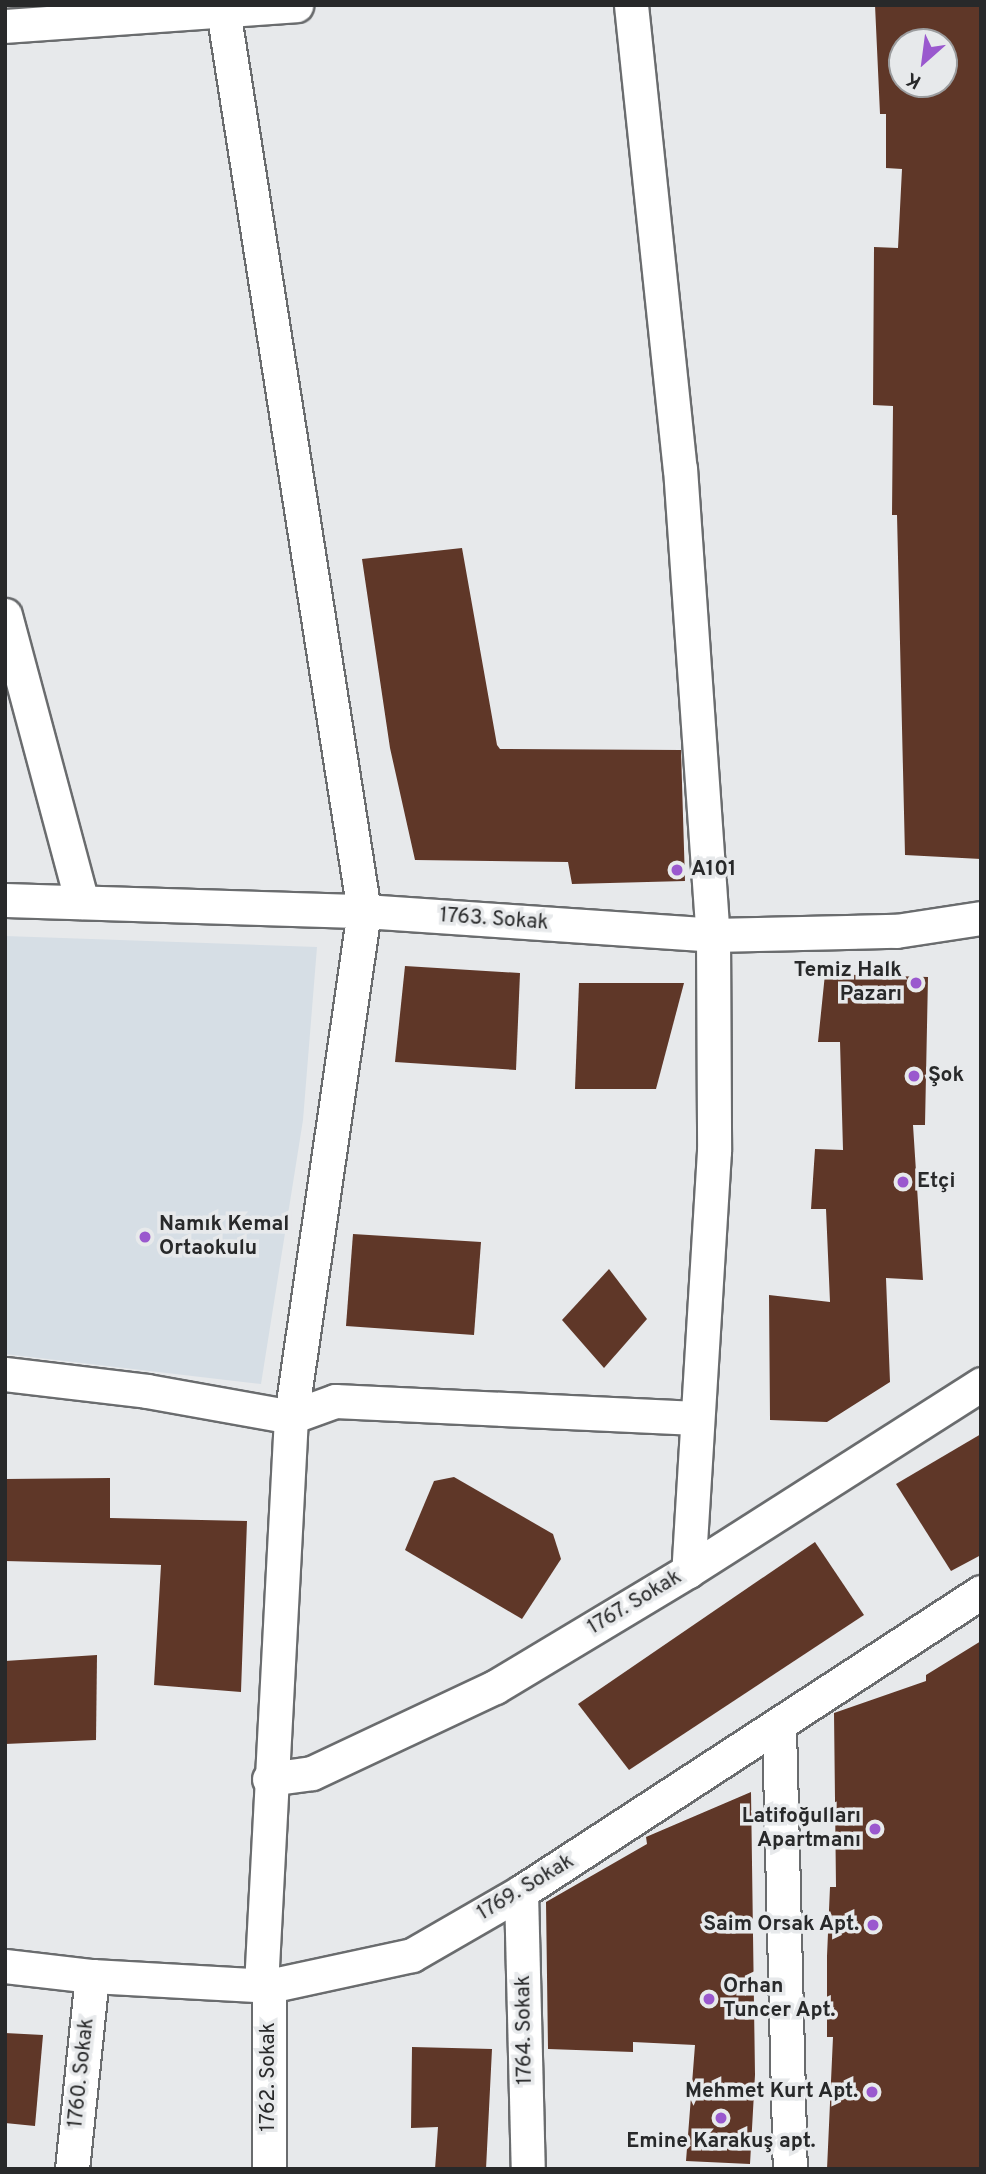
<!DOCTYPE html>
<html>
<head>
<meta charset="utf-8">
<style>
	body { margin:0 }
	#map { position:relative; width:986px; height:2174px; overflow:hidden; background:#e7e9eb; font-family:Overpass,sans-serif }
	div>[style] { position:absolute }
	.built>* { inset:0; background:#d6dee5 }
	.building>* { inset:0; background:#5f3728 }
	.roads { filter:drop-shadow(2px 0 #6a6c6e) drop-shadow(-2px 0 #6a6c6e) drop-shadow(0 2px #6a6c6e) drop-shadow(0 -2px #6a6c6e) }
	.street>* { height:33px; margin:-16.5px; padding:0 16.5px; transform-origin:16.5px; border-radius:16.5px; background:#fff }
	.dots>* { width:19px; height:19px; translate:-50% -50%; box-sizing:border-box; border:4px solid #e7e9eb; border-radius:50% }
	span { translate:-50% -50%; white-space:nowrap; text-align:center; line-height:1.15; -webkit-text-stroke:7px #e7e9eb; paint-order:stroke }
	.poi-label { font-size:21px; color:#28292a; font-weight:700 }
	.left { translate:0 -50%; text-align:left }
	.right { translate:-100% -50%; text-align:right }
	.street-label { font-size:21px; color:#28292a }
	.frame { position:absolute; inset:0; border:7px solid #28292a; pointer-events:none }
	.north { position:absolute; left:888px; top:28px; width:70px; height:70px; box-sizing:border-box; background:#e7e9eb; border:2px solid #9b9c9e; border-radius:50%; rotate:208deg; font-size:19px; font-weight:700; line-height:28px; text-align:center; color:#28292a }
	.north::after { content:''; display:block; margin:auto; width:24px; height:32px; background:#9a58ce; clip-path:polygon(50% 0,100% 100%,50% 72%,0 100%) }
</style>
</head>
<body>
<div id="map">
	<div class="built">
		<div style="clip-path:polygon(5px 936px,317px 947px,303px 1120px,261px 1384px,5px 1354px)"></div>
	</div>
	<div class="building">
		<div style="clip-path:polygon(evenodd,875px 5px,981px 5px,981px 859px,905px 855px,897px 515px,892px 515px,893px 406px,873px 405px,874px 247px,898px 248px,902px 169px,886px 168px,886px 114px,880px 114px,875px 5px,902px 42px,944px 42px,944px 84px,902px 84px,902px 42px)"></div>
		<div style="clip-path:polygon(462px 548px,497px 745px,500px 749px,681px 750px,685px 881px,572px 884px,568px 862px,415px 860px,390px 748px,362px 559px)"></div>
		<div style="clip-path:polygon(405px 966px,520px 973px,516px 1070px,395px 1062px)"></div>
		<div style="clip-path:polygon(825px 974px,928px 977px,925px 1125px,913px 1125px,923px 1280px,886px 1278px,890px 1382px,827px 1422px,770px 1420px,769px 1295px,830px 1302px,826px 1209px,811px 1209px,815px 1149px,843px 1150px,840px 1042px,818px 1042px)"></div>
		<div style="clip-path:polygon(579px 983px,684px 983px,656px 1089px,575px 1089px)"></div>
		<div style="clip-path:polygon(353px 1234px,481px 1242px,474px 1335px,346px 1326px)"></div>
		<div style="clip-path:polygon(609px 1269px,647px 1319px,604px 1368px,562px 1320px)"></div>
		<div style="clip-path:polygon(981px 1434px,981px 1555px,951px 1571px,896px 1484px)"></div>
		<div style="clip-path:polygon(454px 1477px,553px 1534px,561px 1559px,522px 1619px,405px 1550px,434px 1481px)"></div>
		<div style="clip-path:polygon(110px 1478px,110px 1518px,247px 1521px,241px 1692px,154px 1685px,161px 1565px,5px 1561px,5px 1479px)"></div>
		<div style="clip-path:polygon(815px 1542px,864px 1615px,629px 1770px,578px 1704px)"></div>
		<div style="clip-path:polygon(981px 1641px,981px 2169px,827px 2169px,833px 2037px,827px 2037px,827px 1956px,830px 1887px,836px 1887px,834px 1713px,926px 1681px,926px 1675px)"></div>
		<div style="clip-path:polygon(97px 1655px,96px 1740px,5px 1744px,5px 1661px)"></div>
		<div style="clip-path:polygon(751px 1792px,755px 2075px,750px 2164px,686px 2161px,695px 2045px,633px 2042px,633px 2052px,548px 2049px,546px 1902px,647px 1844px,646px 1837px)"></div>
		<div style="clip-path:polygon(5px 2033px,43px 2035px,35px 2126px,5px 2123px)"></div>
		<div style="clip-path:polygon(412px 2047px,492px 2049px,486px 2169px,435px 2169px,438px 2127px,411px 2128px)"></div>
	</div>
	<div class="roads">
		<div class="street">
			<div style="left:631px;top:5px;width:466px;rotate:84deg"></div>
			<div style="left:680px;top:468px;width:468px;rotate:86deg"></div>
			<div style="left:713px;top:935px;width:216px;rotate:89.7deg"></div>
			<div style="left:714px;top:1151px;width:421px;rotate:93.5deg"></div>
			<div style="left:223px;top:10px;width:912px;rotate:81.11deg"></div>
			<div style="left:364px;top:911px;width:511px;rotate:98.21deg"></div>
			<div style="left:291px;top:1417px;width:570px;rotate:93.02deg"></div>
			<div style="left:5px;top:26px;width:292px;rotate:-4.1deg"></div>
			<div style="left:5px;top:615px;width:297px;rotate:75deg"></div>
			<div style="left:5px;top:900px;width:359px;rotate:1.8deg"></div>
			<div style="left:364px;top:911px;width:350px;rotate:3.9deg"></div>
			<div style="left:713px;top:935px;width:183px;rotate:-1.3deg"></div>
			<div style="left:896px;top:931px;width:86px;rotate:-8.7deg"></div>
			<div style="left:5px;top:1374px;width:143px;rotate:6.8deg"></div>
			<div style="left:147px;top:1391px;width:146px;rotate:10.2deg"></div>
			<div style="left:291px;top:1417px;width:47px;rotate:-20deg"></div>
			<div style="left:335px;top:1401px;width:362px;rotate:2.7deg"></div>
			<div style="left:779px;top:1727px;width:442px;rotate:88.6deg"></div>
			<div style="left:269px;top:1779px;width:43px;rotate:-7.9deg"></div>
			<div style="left:312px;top:1773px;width:202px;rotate:-25.2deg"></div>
			<div style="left:495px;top:1687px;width:225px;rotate:-31deg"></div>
			<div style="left:688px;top:1571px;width:348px;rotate:-32.5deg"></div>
			<div style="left:521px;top:1892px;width:277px;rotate:88.6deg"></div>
			<div style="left:5px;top:1966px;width:88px;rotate:6.6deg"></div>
			<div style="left:92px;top:1976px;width:177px;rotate:3.2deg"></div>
			<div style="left:269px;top:1986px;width:146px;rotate:-12.2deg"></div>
			<div style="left:412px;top:1955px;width:126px;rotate:-30deg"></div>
			<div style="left:521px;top:1892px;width:549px;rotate:-33.11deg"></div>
			<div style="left:269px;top:1986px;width:183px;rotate:90deg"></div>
			<div style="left:72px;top:2169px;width:194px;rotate:-84.1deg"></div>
		</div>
	</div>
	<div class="dots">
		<div style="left:677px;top:870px;background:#9a58ce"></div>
		<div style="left:916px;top:983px;background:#9a58ce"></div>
		<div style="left:914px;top:1076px;background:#9a58ce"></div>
		<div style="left:903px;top:1182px;background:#9a58ce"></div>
		<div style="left:145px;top:1237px;background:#9a58ce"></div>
		<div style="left:875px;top:1829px;background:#9a58ce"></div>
		<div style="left:873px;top:1925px;background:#9a58ce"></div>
		<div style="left:709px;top:1999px;background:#9a58ce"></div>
		<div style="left:872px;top:2092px;background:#9a58ce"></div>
		<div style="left:721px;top:2118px;background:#9a58ce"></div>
	</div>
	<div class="poi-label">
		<span class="left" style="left:691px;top:870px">A101</span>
		<span class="right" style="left:902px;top:983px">Temiz Halk<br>Pazarı</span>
		<span class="left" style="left:928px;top:1076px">Şok</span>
		<span class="left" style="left:917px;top:1182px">Etçi</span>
		<span class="left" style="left:159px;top:1237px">Namık Kemal<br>Ortaokulu</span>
		<span class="right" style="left:861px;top:1829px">Latifoğulları<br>Apartmanı</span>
		<span class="right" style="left:859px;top:1925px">Saim Orsak Apt.</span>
		<span class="left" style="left:723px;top:1999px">Orhan<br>Tuncer Apt.</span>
		<span class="right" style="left:858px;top:2092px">Mehmet Kurt Apt.</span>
		<span style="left:721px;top:2142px">Emine Karakuş apt.</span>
	</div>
	<div class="street-label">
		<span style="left:494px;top:920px;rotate:4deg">1763. Sokak</span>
		<span style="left:635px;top:1603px;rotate:-31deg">1767. Sokak</span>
		<span style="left:526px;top:1888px;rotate:-31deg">1769. Sokak</span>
		<span style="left:525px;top:2030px;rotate:-91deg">1764. Sokak</span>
		<span style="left:82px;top:2073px;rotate:-84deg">1760. Sokak</span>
		<span style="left:269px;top:2077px;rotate:-90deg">1762. Sokak</span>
	</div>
	<div class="frame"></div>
	<div class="north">K</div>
</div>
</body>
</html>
